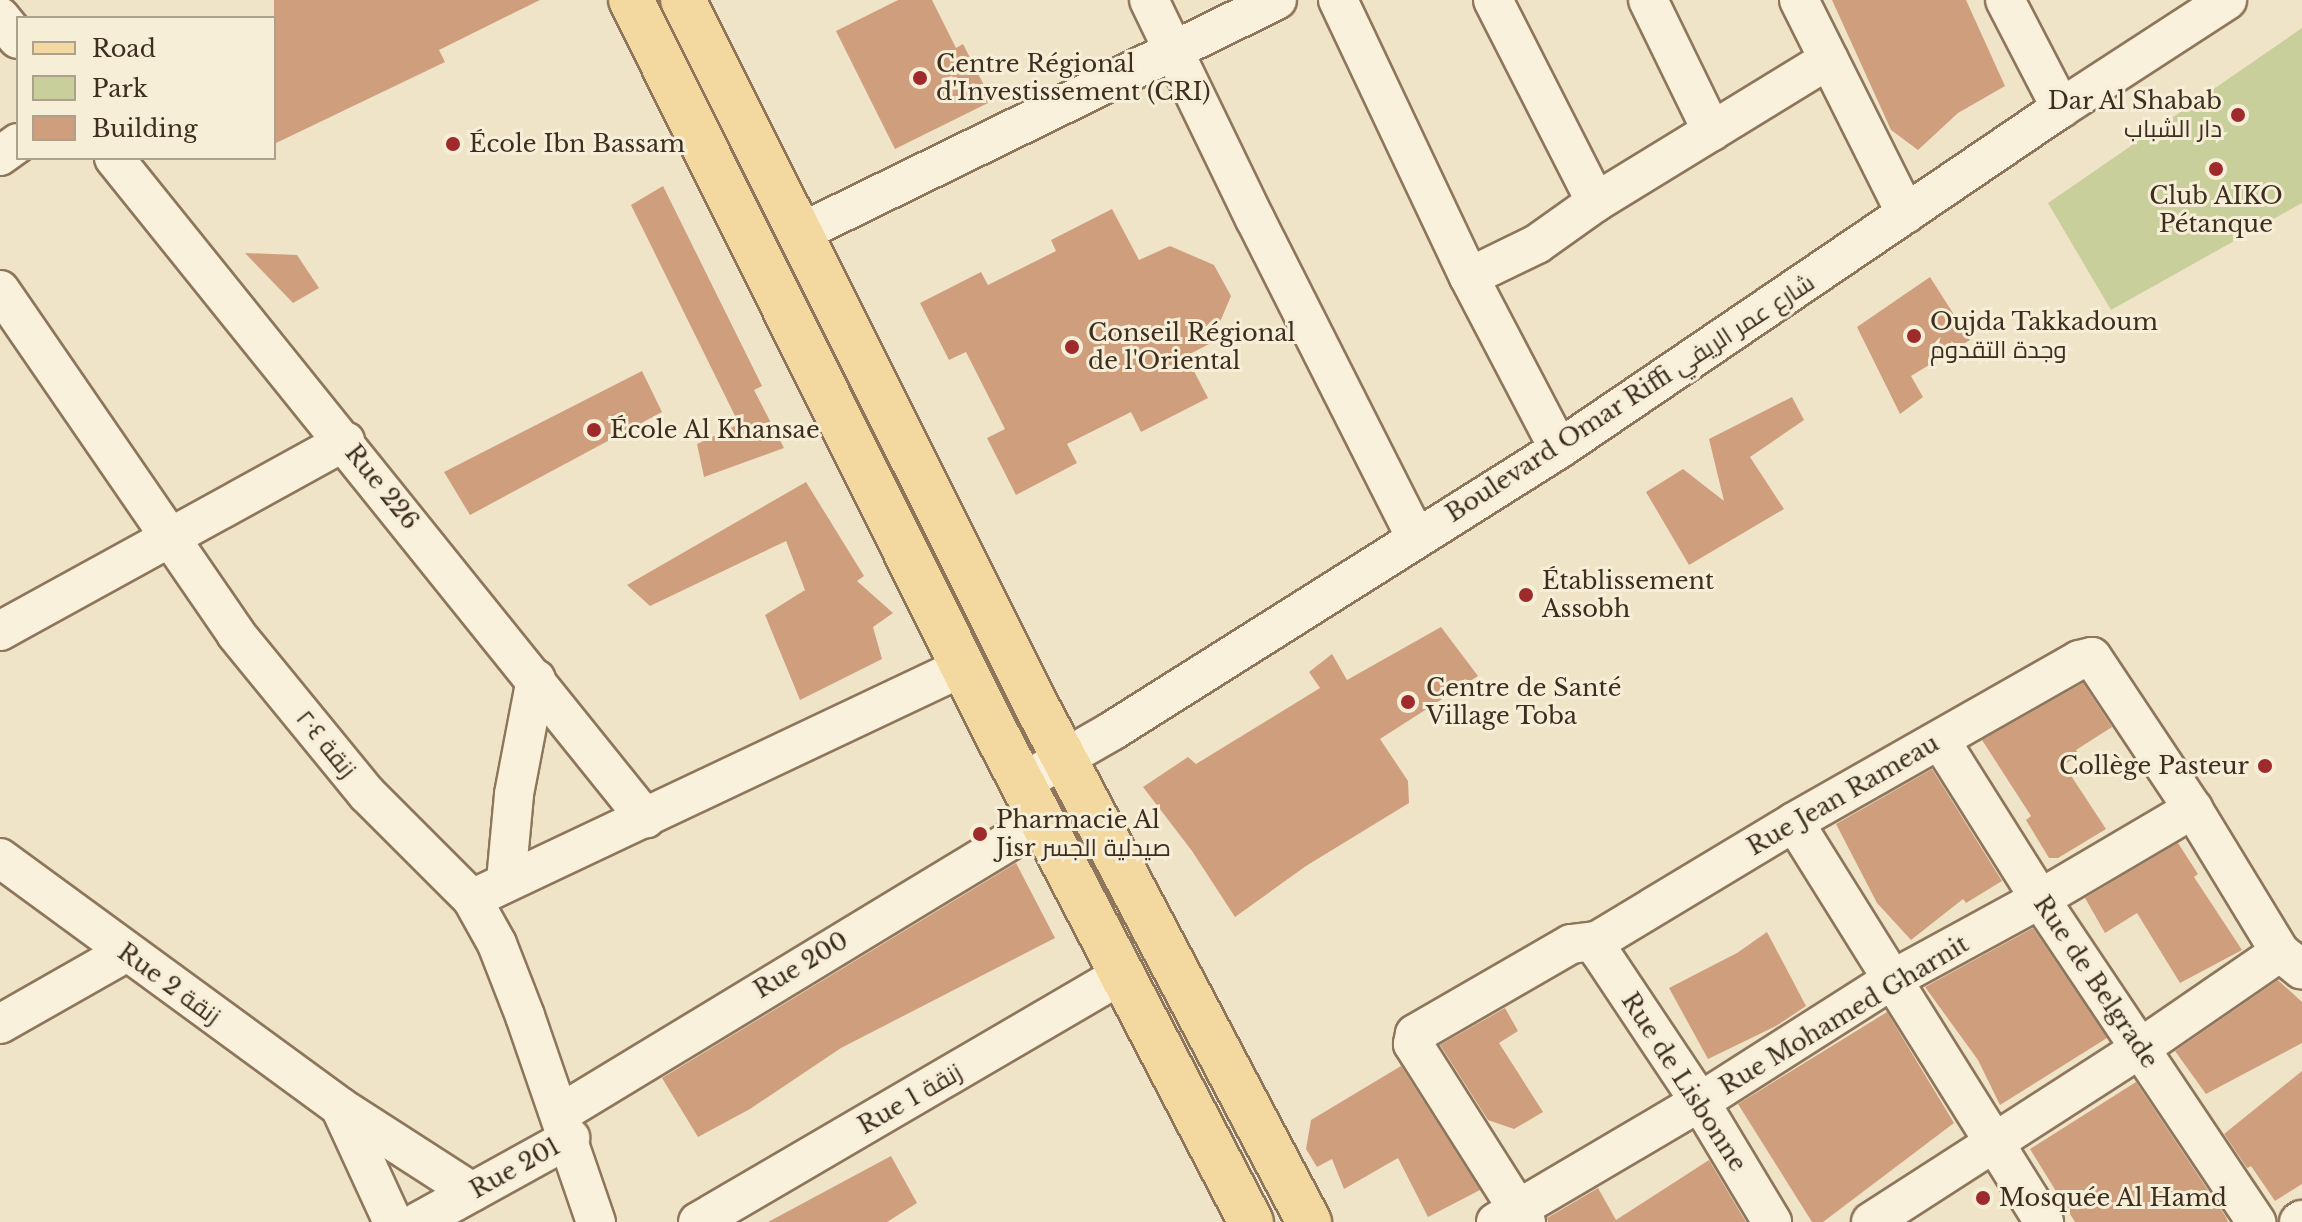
<!DOCTYPE html>
<html>
<head>
<meta charset="utf-8">
<style>
	body { margin:0 }
	#map { position:relative; width:2302px; height:1222px; overflow:hidden; background:#f0e4c8; font-family:"Libre Baskerville",Cairo,serif }
	div>[style] { position:absolute }
	.green>* { inset:0; background:#c9cf9b }
	.building>* { inset:0; background:#cf9f7d }
	.roads { filter:drop-shadow(2px 0 #8d765c) drop-shadow(-2px 0 #8d765c) drop-shadow(0 2px #8d765c) drop-shadow(0 -2px #8d765c) }
	.minor>* { height:38px; margin:-19px; padding:0 19px; transform-origin:19px; border-radius:19px; background:#faf1dc }
	.major>* { height:44px; margin:-22px; padding:0 22px; transform-origin:22px; border-radius:22px; background:#f3d9a0 }
	.dots>* { width:22px; height:22px; translate:-50% -50%; box-sizing:border-box; border:4px solid #f7eed8; border-radius:50% }
	span { translate:-50% -50%; white-space:nowrap; text-align:center; line-height:1.15; -webkit-text-stroke:6px #f7eed8; paint-order:stroke }
	.poi-label { font-size:24px; color:#3d2e20 }
	.left { translate:0 -50%; text-align:left }
	.right { translate:-100% -50%; text-align:right }
	.street-label { font-size:24px; color:#3d2e20 }
	.legend { position:absolute; left:16px; top:16px; width:260px; height:144px; box-sizing:border-box; background:#f7eed8; border:2px solid #ada18e; margin:0; padding:10px 14px; list-style:none; font-size:24px; color:#3d2e20 }
	.legend li { display:flex; align-items:center; gap:16px; height:40px }
	.legend b { width:40px; border:2px solid #ada18e }
</style>
</head>
<body>
<div id="map">
	<div class="green">
		<div style="clip-path:polygon(2302px 28px,2302px 203px,2111px 310px,2048px 203px)"></div>
	</div>
	<div class="building">
		<div style="clip-path:polygon(274px 0,540px 0,439px 50px,445px 62px,274px 144px)"></div>
		<div style="clip-path:polygon(898px 0,932px 0,956px 48px,963px 44px,992px 101px,895px 149px,836px 31px)"></div>
		<div style="clip-path:polygon(1832px 0,1966px 0,2005px 86px,1958px 113px,1918px 150px,1891px 130px)"></div>
		<div style="clip-path:polygon(663px 186px,762px 386px,754px 390px,784px 448px,704px 477px,697px 444px,739px 424px,631px 205px)"></div>
		<div style="clip-path:polygon(1112px 209px,1139px 260px,1170px 246px,1214px 265px,1231px 296px,1211px 343px,1186px 356px,1208px 398px,1141px 432px,1131px 412px,1067px 444px,1077px 463px,1016px 495px,987px 438px,1005px 429px,966px 352px,949px 360px,920px 303px,981px 272px,988px 285px,1056px 251px,1051px 240px)"></div>
		<div style="clip-path:polygon(245px 253px,297px 255px,319px 288px,293px 303px)"></div>
		<div style="clip-path:polygon(1930px 277px,1970px 340px,1911px 376px,1923px 397px,1900px 414px,1857px 327px)"></div>
		<div style="clip-path:polygon(642px 371px,662px 412px,470px 515px,444px 472px)"></div>
		<div style="clip-path:polygon(1792px 397px,1804px 420px,1750px 457px,1784px 509px,1689px 565px,1646px 492px,1683px 469px,1724px 501px,1709px 439px)"></div>
		<div style="clip-path:polygon(806px 482px,864px 576px,857px 581px,893px 613px,873px 627px,882px 659px,800px 700px,765px 615px,805px 590px,786px 541px,650px 606px,627px 585px)"></div>
		<div style="clip-path:polygon(1441px 627px,1478px 676px,1380px 739px,1408px 781px,1409px 803px,1306px 866px,1235px 917px,1192px 851px,1143px 787px,1188px 757px,1196px 764px,1320px 688px,1309px 672px,1332px 654px,1347px 680px)"></div>
		<div style="clip-path:polygon(2083px 683px,2112px 727px,2076px 750px,2079px 754px,2064px 765px,2106px 829px,2058px 858px,2049px 858px,2026px 820px,2031px 816px,1982px 740px)"></div>
		<div style="clip-path:polygon(1932px 769px,2002px 881px,1966px 903px,1963px 899px,1911px 940px,1877px 903px,1836px 824px)"></div>
		<div style="clip-path:polygon(2178px 843px,2198px 874px,2194px 877px,2242px 950px,2180px 983px,2137px 913px,2105px 933px,2085px 898px)"></div>
		<div style="clip-path:polygon(1016px 863px,1055px 938px,841px 1048px,750px 1109px,698px 1137px,662px 1078px)"></div>
		<div style="clip-path:polygon(2033px 928px,2107px 1038px,2000px 1105px,1978px 1060px,1925px 987px)"></div>
		<div style="clip-path:polygon(1767px 932px,1806px 1006px,1776px 1026px,1708px 1059px,1669px 988px,1737px 953px)"></div>
		<div style="clip-path:polygon(2278px 980px,2302px 1002px,2302px 1043px,2206px 1094px,2175px 1051px)"></div>
		<div style="clip-path:polygon(1505px 1008px,1518px 1031px,1499px 1043px,1543px 1112px,1514px 1129px,1488px 1120px,1440px 1045px)"></div>
		<div style="clip-path:polygon(1887px 1012px,1954px 1123px,1823px 1222px,1812px 1222px,1738px 1104px)"></div>
		<div style="clip-path:polygon(1401px 1066px,1480px 1190px,1428px 1217px,1398px 1158px,1344px 1189px,1332px 1159px,1317px 1167px,1306px 1149px,1311px 1120px)"></div>
		<div style="clip-path:polygon(2302px 1071px,2302px 1184px,2275px 1201px,2251px 1166px,2247px 1168px,2224px 1134px)"></div>
		<div style="clip-path:polygon(2136px 1082px,2226px 1217px,2228px 1222px,2075px 1222px,2030px 1149px)"></div>
		<div style="clip-path:polygon(891px 1156px,917px 1203px,887px 1222px,768px 1222px)"></div>
		<div style="clip-path:polygon(1709px 1160px,1746px 1222px,1548px 1222px,1547px 1218px,1598px 1188px,1616px 1220px)"></div>
	</div>
	<div class="roads">
		<div class="minor">
			<div style="left:1149px;top:0;width:243px;rotate:64.2deg"></div>
			<div style="left:1255px;top:219px;width:357px;rotate:63.2deg"></div>
			<div style="left:1338px;top:0;width:306px;rotate:64.7deg"></div>
			<div style="left:1469px;top:277px;width:194px;rotate:62.4deg"></div>
			<div style="left:1493px;top:0;width:227px;rotate:63deg"></div>
			<div style="left:1648px;top:0;width:146px;rotate:64deg"></div>
			<div style="left:1799px;top:0;width:239px;rotate:63.4deg"></div>
			<div style="left:2005px;top:0;width:122px;rotate:62.6deg"></div>
			<div style="left:0;top:17px;width:28px;rotate:51deg"></div>
			<div style="left:0;top:156px;width:22px;rotate:-36deg"></div>
			<div style="left:114px;top:158px;width:848px;rotate:51.17deg"></div>
			<div style="left:798px;top:234px;width:533px;rotate:-26.04deg"></div>
			<div style="left:1469px;top:277px;width:76px;rotate:-25.9deg"></div>
			<div style="left:1537px;top:244px;width:72px;rotate:-35.4deg"></div>
			<div style="left:1596px;top:202px;width:273px;rotate:-31.5deg"></div>
			<div style="left:0;top:290px;width:417px;rotate:55.5deg"></div>
			<div style="left:236px;top:634px;width:207px;rotate:50.7deg"></div>
			<div style="left:367px;top:794px;width:148px;rotate:45deg"></div>
			<div style="left:472px;top:899px;width:51px;rotate:60.9deg"></div>
			<div style="left:497px;top:944px;width:77px;rotate:68.7deg"></div>
			<div style="left:525px;top:1016px;width:218px;rotate:71deg"></div>
			<div style="left:0;top:631px;width:394px;rotate:-28.8deg"></div>
			<div style="left:1940px;top:740px;width:188px;rotate:57.8deg"></div>
			<div style="left:2040px;top:899px;width:389px;rotate:56.2deg"></div>
			<div style="left:1023px;top:782px;width:103px;rotate:-29.8deg"></div>
			<div style="left:1112px;top:731px;width:529px;rotate:-32.25deg"></div>
			<div style="left:1559px;top:449px;width:607px;rotate:-34.19deg"></div>
			<div style="left:2061px;top:108px;width:198px;rotate:-33deg"></div>
			<div style="left:1794px;top:822px;width:472px;rotate:58deg"></div>
			<div style="left:0;top:858px;width:421px;rotate:36.2deg"></div>
			<div style="left:340px;top:1107px;width:157px;rotate:32.8deg"></div>
			<div style="left:506px;top:881px;width:87px;rotate:-84.7deg"></div>
			<div style="left:514px;top:794px;width:117px;rotate:-79.2deg"></div>
			<div style="left:472px;top:899px;width:543px;rotate:-25.29deg"></div>
			<div style="left:1597px;top:941px;width:230px;rotate:-31.1deg"></div>
			<div style="left:1794px;top:822px;width:328px;rotate:-29.6deg"></div>
			<div style="left:2079px;top:660px;width:13px;rotate:-13deg"></div>
			<div style="left:2092px;top:657px;width:182px;rotate:56.4deg"></div>
			<div style="left:2193px;top:809px;width:167px;rotate:58.7deg"></div>
			<div style="left:2280px;top:952px;width:28px;rotate:39deg"></div>
			<div style="left:1597px;top:941px;width:11px;rotate:75deg"></div>
			<div style="left:1600px;top:952px;width:180px;rotate:56.3deg"></div>
			<div style="left:1700px;top:1102px;width:140px;rotate:59deg"></div>
			<div style="left:0;top:1024px;width:144px;rotate:-29.6deg"></div>
			<div style="left:340px;top:1107px;width:127px;rotate:65.3deg"></div>
			<div style="left:561px;top:1113px;width:565px;rotate:-31.24deg"></div>
			<div style="left:418px;top:1222px;width:174px;rotate:-28.9deg"></div>
			<div style="left:698px;top:1222px;width:490px;rotate:-30.3deg"></div>
			<div style="left:1496px;top:1222px;width:237px;rotate:-30.5deg"></div>
			<div style="left:1700px;top:1102px;width:229px;rotate:-32.5deg"></div>
			<div style="left:1893px;top:979px;width:167px;rotate:-28.6deg"></div>
			<div style="left:2040px;top:899px;width:178px;rotate:-30.5deg"></div>
			<div style="left:1526px;top:1222px;width:211px;rotate:-122.4deg"></div>
			<div style="left:1413px;top:1044px;width:10px;rotate:-79deg"></div>
			<div style="left:1415px;top:1034px;width:180px;rotate:-30deg"></div>
			<div style="left:1571px;top:944px;width:26px;rotate:-7deg"></div>
			<div style="left:1871px;top:1222px;width:319px;rotate:-32.8deg"></div>
			<div style="left:2139px;top:1049px;width:171px;rotate:-34.5deg"></div>
			<div style="left:2299px;top:1222px;width:4px;rotate:-34deg"></div>
		</div>
		<div class="major">
			<div style="left:631px;top:0;width:814px;rotate:63.53deg"></div>
			<div style="left:994px;top:729px;width:556px;rotate:62.47deg"></div>
			<div style="left:683px;top:0;width:788px;rotate:63.4deg"></div>
			<div style="left:1036px;top:705px;width:585px;rotate:62.16deg"></div>
		</div>
	</div>
	<div class="dots">
		<div style="left:920px;top:78px;background:#9e2a2b"></div>
		<div style="left:2238px;top:115px;background:#9e2a2b"></div>
		<div style="left:453px;top:144px;background:#9e2a2b"></div>
		<div style="left:2216px;top:169px;background:#9e2a2b"></div>
		<div style="left:1914px;top:336px;background:#9e2a2b"></div>
		<div style="left:1072px;top:347px;background:#9e2a2b"></div>
		<div style="left:594px;top:430px;background:#9e2a2b"></div>
		<div style="left:1526px;top:595px;background:#9e2a2b"></div>
		<div style="left:1408px;top:702px;background:#9e2a2b"></div>
		<div style="left:2265px;top:766px;background:#9e2a2b"></div>
		<div style="left:980px;top:834px;background:#9e2a2b"></div>
		<div style="left:1983px;top:1198px;background:#9e2a2b"></div>
	</div>
	<div class="poi-label">
		<span class="left" style="left:936px;top:78px">Centre Régional<br>d'Investissement (CRI)</span>
		<span class="right" style="left:2222px;top:115px">Dar Al Shabab<br>دار الشباب</span>
		<span class="left" style="left:469px;top:144px">École Ibn Bassam</span>
		<span style="left:2216px;top:210px">Club AIKO<br>Pétanque</span>
		<span class="left" style="left:1930px;top:336px">Oujda Takkadoum<br>وجدة التقدوم</span>
		<span class="left" style="left:1088px;top:347px">Conseil Régional<br>de l'Oriental</span>
		<span class="left" style="left:610px;top:430px">École Al Khansae</span>
		<span class="left" style="left:1542px;top:595px">Établissement<br>Assobh</span>
		<span class="left" style="left:1426px;top:702px">Centre de Santé<br>Village Toba</span>
		<span class="right" style="left:2249px;top:766px">Collège Pasteur</span>
		<span class="left" style="left:996px;top:834px">Pharmacie Al<br>Jisr صيدلية الجسر</span>
		<span class="left" style="left:1999px;top:1198px">Mosquée Al Hamd</span>
	</div>
	<div class="street-label">
		<span style="left:1630px;top:398px;rotate:-33deg">Boulevard Omar Riffi شارع عمر الريفي</span>
		<span style="left:382px;top:487px;rotate:51deg">Rue 226</span>
		<span style="left:326px;top:744px;rotate:51deg">زنقة ٢٠٤</span>
		<span style="left:1843px;top:795px;rotate:-30deg">Rue Jean Rameau</span>
		<span style="left:801px;top:965px;rotate:-31deg">Rue 200</span>
		<span style="left:2096px;top:982px;rotate:56deg">Rue de Belgrade</span>
		<span style="left:169px;top:984px;rotate:36deg">Rue 2 زنقة</span>
		<span style="left:1844px;top:1015px;rotate:-31deg">Rue Mohamed Gharnit</span>
		<span style="left:1684px;top:1082px;rotate:57deg">Rue de Lisbonne</span>
		<span style="left:910px;top:1099px;rotate:-30deg">Rue 1 زنقة</span>
		<span style="left:515px;top:1168px;rotate:-29deg">Rue 201</span>
	</div>
	<ul class="legend">
	<li><b style="height:10px;background:#f3d9a0"></b>Road</li>
	<li><b style="height:22px;background:#c9cf9b"></b>Park</li>
	<li><b style="height:22px;background:#cf9f7d"></b>Building</li>
	</ul>
</div>
</body>
</html>
